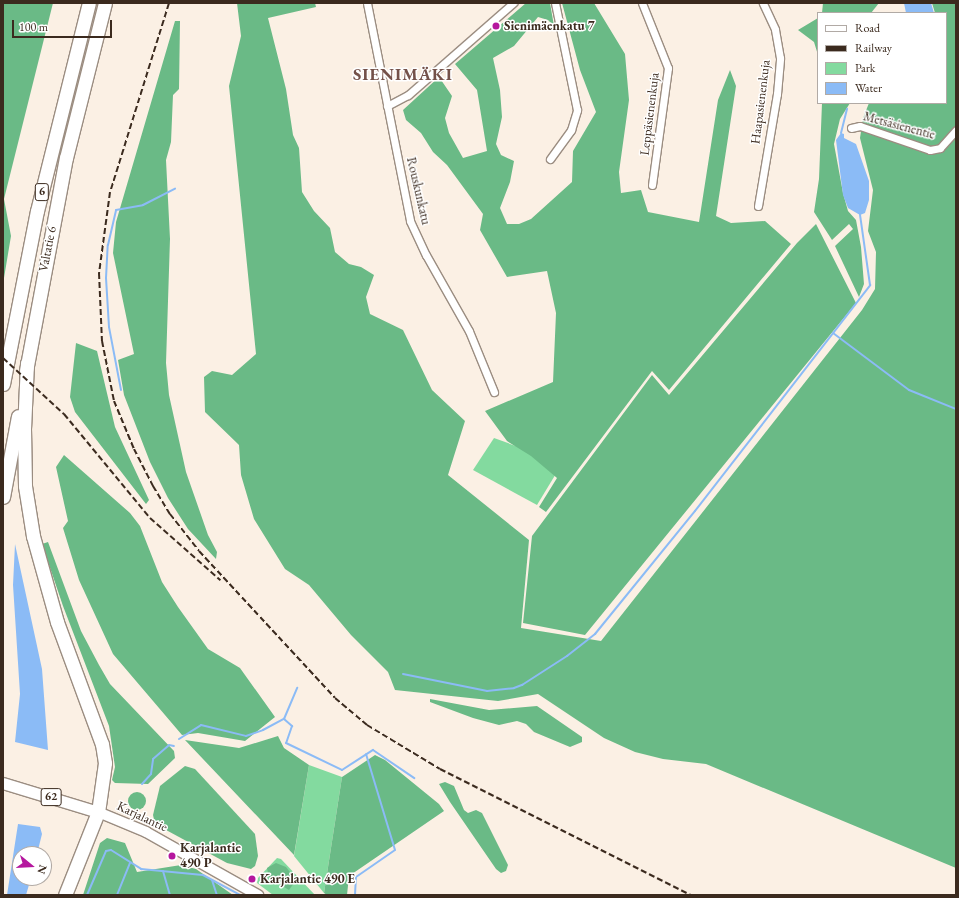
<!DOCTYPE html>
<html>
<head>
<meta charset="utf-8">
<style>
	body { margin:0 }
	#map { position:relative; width:959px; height:898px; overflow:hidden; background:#fbf0e4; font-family:"EB Garamond",serif }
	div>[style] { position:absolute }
	.green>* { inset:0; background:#83da9f }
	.forest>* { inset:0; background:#6aba86 }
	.round { border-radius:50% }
	.water>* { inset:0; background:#8bbbf6 }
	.stream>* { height:2px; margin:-1px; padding:0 1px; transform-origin:1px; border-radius:1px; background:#8bbbf6 }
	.roads { filter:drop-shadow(1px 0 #9b8d81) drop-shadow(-1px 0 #9b8d81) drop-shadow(0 1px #9b8d81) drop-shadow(0 -1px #9b8d81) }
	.minor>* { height:7px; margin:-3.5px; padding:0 3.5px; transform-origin:3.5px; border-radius:3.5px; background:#fff }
	.secondary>* { height:10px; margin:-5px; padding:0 5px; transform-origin:5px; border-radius:5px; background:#fff }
	.primary>* { height:11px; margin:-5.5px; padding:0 5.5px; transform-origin:5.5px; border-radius:5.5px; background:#fff }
	.motorway>* { height:13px; margin:-6.5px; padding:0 6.5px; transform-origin:6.5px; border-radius:6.5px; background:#fff }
	.rail>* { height:2px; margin-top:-1px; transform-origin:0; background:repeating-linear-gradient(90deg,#3b2a1e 0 6px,transparent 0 9px) }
	.dots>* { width:11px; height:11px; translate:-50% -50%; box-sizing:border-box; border:2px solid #fff; border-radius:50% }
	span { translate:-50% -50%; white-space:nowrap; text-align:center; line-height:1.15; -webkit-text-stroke:3px #fff; paint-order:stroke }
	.shield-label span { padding:1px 3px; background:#fff; border:1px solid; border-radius:3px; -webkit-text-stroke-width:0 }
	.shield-label { font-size:12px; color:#3b2a1e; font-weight:700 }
	.poi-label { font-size:13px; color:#3b2a1e; font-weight:700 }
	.left { translate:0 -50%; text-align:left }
	.street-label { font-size:13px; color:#3b2a1e }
	.district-label { font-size:17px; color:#745149; font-weight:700; letter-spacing:1px }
	.frame { position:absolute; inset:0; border:4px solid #3b2a1e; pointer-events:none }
	.legend { position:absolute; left:817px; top:12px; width:130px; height:92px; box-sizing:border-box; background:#fff; border:1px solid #b1aaa5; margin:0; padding:5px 7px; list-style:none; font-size:12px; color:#3b2a1e }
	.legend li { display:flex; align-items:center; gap:8px; height:20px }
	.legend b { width:20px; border:1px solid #b1aaa5 }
	.north { position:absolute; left:12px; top:846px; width:40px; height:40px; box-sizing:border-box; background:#fff; border:1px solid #b1aaa5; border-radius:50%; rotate:108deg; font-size:11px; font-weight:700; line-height:16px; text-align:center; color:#3b2a1e }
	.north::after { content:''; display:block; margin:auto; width:14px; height:18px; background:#b5179e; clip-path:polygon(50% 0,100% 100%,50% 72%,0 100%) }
	.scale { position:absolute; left:12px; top:20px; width:100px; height:18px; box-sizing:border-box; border:2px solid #3b2a1e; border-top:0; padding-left:5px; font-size:12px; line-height:14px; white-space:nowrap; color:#3b2a1e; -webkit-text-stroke:3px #fff; paint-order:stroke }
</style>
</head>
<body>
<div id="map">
	<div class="green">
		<div style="clip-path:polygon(494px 438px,524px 449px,557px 472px,537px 505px,473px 470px)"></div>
		<div style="clip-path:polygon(309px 765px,342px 777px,324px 893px,294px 856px)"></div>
		<div style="clip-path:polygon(277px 858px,281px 859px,315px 895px,273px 895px,257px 883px,258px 878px)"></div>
	</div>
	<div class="forest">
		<div style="clip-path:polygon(3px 3px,53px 3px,4px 199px,11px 236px,3px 284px)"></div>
		<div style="clip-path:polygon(237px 3px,315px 3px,316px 7px,268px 18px,286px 89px,293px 135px,299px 148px,302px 192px,314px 211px,330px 228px,335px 252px,349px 264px,361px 267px,374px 275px,366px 297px,370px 314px,403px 330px,432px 390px,465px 421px,448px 475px,529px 540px,521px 628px,601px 641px,862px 310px,875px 289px,876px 252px,868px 231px,873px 190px,860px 138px,863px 118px,869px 103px,946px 103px,946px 13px,935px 13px,932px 3px,956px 3px,956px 868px,706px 764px,663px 759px,635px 752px,604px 738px,538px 694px,498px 701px,395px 690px,388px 672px,351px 635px,309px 585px,285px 569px,254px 519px,241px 475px,239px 445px,205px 412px,204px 377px,212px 371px,232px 375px,256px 354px,229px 86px,241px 36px)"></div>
		<div style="clip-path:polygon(526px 3px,550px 3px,554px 26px,548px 20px,538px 17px,514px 46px,493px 58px,500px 90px,502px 117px,496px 144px,501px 155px,514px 161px,510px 182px,500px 208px,507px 224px,519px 224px,531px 219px,572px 182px,573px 151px,596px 112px,580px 70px,562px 3px,594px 3px,625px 54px,629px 100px,619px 172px,621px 193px,641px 190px,648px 212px,699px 222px,718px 100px,730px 70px,736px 86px,716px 216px,731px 223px,765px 221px,791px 244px,669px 390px,652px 371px,546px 512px,539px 507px,557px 478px,531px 456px,507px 441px,485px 411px,553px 382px,556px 313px,547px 271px,507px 277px,480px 230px,483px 214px,447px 165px,433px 152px,421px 133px,406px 120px,403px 110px,439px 77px,452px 96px,445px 118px,449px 133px,463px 158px,487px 151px,477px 90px,455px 64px)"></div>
		<div style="clip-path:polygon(823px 3px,879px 3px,871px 13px,822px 13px)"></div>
		<div style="clip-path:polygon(818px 18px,818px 55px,814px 42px,798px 30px)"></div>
		<div style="clip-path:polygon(175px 21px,180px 21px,179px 89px,173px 95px,171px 142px,166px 160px,170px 239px,166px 363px,169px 395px,186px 472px,208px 535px,217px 552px,216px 559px,188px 529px,168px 498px,150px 462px,124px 395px,118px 360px,134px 354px,113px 253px,116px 222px)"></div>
		<div style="clip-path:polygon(822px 103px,850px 103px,840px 119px,834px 144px,843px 193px,848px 211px,856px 220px,861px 247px,864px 284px,859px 297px,835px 246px,853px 229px,849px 224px,832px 240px,814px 212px,819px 179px)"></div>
		<div style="clip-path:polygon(816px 224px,856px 303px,585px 635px,523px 623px,532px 536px,652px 375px,669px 395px,797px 243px)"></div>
		<div style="clip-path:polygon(76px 343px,97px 351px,115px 427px,149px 500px,146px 504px,75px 412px,70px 397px)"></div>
		<div style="clip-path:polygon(64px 455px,130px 513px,140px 526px,162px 582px,178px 607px,208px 649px,240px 668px,275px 717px,245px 741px,198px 733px,182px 735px,113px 654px,79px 580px,63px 528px,68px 521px,56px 467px)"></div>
		<div style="clip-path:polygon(48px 542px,81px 631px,99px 665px,110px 684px,174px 751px,175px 758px,148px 784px,115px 783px,112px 780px,115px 767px,109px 726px,63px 606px,42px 544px)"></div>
		<div style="clip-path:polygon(430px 699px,489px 710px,537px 706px,582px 737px,582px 742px,570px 747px,534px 732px,526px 724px,517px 721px,499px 725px,473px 718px,430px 702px)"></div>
		<div style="clip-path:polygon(278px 736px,284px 748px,309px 765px,294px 855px,185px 740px,239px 748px)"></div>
		<div style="clip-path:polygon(375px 755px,385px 760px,439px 804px,444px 811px,349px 876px,347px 895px,327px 895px,324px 893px,342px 777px)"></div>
		<div style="clip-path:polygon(185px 766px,195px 769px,255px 834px,258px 856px,255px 866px,251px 869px,227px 863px,155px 824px,153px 815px,160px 786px)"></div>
		<div style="clip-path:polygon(445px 782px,454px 786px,464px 810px,468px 813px,476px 810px,482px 813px,508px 865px,506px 871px,501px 873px,496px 869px,450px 802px,439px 784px)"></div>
		<div class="round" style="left:128px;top:792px;width:18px;height:18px"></div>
		<div style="clip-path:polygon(107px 838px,125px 843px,137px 872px,181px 865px,196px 869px,233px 895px,83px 895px,100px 843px)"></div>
		<div style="clip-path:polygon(276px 863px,286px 867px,293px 876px,294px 883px,289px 890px,269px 878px,267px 868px)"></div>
	</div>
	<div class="water">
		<div style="clip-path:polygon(904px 3px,931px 3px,934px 13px,906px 13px)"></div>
		<div style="clip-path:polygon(841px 133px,844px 134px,844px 138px,856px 144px,869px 181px,869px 200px,865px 213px,860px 215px,848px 208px,843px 195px,836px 140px)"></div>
		<div style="clip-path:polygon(15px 544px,42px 669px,48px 750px,15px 742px,20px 694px,13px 585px)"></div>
		<div style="clip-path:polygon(18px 824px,40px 827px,42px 834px,37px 854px,20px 854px,20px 878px,31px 878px,26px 895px,7px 895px)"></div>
	</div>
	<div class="stream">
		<div style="left:841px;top:133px;width:25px;rotate:-76deg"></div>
		<div style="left:833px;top:333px;width:95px;rotate:36.9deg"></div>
		<div style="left:909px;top:390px;width:51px;rotate:22deg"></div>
		<div style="left:121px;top:390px;width:64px;rotate:-100.8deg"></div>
		<div style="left:109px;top:327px;width:49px;rotate:-93.5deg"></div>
		<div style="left:106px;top:278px;width:33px;rotate:-87deg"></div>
		<div style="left:108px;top:245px;width:36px;rotate:-77deg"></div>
		<div style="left:116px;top:210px;width:27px;rotate:-10deg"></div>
		<div style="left:143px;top:205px;width:36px;rotate:-27deg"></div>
		<div style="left:403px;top:674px;width:86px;rotate:11.4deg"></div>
		<div style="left:487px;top:691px;width:27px;rotate:-6deg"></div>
		<div style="left:514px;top:688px;width:9px;rotate:-21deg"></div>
		<div style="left:522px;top:685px;width:54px;rotate:-32.8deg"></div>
		<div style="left:567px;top:656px;width:36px;rotate:-38deg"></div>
		<div style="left:595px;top:634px;width:159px;rotate:-50.9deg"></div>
		<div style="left:695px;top:511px;width:286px;rotate:-52.2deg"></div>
		<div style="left:870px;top:285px;width:71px;rotate:-98.1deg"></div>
		<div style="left:284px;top:719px;width:11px;rotate:41deg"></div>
		<div style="left:292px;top:726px;width:18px;rotate:109deg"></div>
		<div style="left:286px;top:743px;width:62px;rotate:25.7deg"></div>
		<div style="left:342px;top:770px;width:37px;rotate:-33deg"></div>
		<div style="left:373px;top:750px;width:50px;rotate:34.3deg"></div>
		<div style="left:179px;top:739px;width:26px;rotate:-32deg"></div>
		<div style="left:201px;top:725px;width:46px;rotate:13.7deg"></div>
		<div style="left:246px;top:736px;width:18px;rotate:-19deg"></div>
		<div style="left:263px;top:730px;width:24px;rotate:-28deg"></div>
		<div style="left:284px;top:719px;width:34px;rotate:-67deg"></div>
		<div style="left:142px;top:784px;width:13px;rotate:-48deg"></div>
		<div style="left:151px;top:774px;width:15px;rotate:-82deg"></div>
		<div style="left:153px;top:759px;width:21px;rotate:-41deg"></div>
		<div style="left:169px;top:745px;width:5px;rotate:11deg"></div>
		<div style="left:163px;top:871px;width:25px;rotate:74deg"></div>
		<div style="left:212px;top:880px;width:16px;rotate:72deg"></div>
		<div style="left:87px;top:895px;width:48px;rotate:-66.6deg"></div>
		<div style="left:106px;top:851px;width:5px;rotate:-11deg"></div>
		<div style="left:111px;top:850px;width:36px;rotate:32deg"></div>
		<div style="left:141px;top:869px;width:62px;rotate:5.5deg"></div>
		<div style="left:203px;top:875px;width:42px;rotate:28.4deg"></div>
		<div style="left:117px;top:895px;width:35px;rotate:-68deg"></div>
		<div style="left:355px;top:895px;width:18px;rotate:-87deg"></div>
		<div style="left:356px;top:877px;width:47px;rotate:-34.7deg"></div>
		<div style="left:395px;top:850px;width:100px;rotate:-106.8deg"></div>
	</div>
	<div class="roads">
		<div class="minor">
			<div style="left:367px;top:3px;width:222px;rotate:78.8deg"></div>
			<div style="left:410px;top:221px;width:38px;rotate:65deg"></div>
			<div style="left:426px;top:255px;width:87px;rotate:60.5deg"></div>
			<div style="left:469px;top:331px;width:66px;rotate:67.7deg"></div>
			<div style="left:642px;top:3px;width:70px;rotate:68.2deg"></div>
			<div style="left:668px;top:68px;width:118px;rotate:97.8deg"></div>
			<div style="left:387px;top:106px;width:24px;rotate:-28deg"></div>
			<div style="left:408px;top:95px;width:140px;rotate:-41.2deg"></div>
			<div style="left:851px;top:128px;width:9px;rotate:-13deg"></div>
			<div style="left:860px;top:126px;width:74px;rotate:18.9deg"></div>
			<div style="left:930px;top:150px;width:10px;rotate:-11deg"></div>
			<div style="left:940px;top:148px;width:24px;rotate:-48deg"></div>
			<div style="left:550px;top:159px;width:36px;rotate:-54deg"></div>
			<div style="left:571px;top:130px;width:21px;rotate:-73deg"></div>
			<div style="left:577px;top:110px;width:109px;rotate:-101.6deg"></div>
			<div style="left:758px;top:206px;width:114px;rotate:-80.4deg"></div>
			<div style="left:777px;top:94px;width:36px;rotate:-85deg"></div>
			<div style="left:780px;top:58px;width:29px;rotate:-100deg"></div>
			<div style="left:775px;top:29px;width:29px;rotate:-115deg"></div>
		</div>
		<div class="secondary">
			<div style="left:98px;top:812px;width:52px;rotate:22.6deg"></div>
			<div style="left:146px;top:832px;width:129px;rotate:29.4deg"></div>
		</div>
		<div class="primary">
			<div style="left:3px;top:783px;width:99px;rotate:17deg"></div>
		</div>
		<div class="motorway">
			<div style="left:27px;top:363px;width:65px;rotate:92.6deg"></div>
			<div style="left:24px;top:428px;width:58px;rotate:89deg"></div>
			<div style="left:25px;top:486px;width:51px;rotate:80.9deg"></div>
			<div style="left:33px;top:536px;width:89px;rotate:74.4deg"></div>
			<div style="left:57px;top:622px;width:130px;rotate:69.8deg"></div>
			<div style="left:102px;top:744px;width:19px;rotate:81deg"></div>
			<div style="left:105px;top:763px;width:49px;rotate:98.1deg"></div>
			<div style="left:98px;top:812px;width:89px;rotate:111.7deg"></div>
			<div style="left:26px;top:371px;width:217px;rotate:-79.4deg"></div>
			<div style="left:66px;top:158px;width:160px;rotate:-75.9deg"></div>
			<div style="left:3px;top:384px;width:176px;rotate:-78.9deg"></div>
			<div style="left:37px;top:211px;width:214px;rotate:-76deg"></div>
			<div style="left:3px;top:497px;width:82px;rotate:-79.5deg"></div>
		</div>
	</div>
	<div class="rail">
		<div style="left:169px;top:3px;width:198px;rotate:107.3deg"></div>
		<div style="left:110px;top:192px;width:82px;rotate:97.7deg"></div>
		<div style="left:99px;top:273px;width:68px;rotate:87.5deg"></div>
		<div style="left:102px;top:341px;width:61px;rotate:78.7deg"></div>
		<div style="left:114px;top:401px;width:52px;rotate:67.4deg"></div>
		<div style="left:134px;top:449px;width:42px;rotate:62.8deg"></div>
		<div style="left:153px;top:486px;width:33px;rotate:59deg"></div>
		<div style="left:170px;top:514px;width:47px;rotate:51.9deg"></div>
		<div style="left:199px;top:551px;width:200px;rotate:47.2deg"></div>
		<div style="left:335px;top:698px;width:42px;rotate:40.2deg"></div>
		<div style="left:367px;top:725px;width:85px;rotate:31.1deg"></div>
		<div style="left:440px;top:769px;width:281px;rotate:26.7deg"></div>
		<div style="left:3px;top:358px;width:83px;rotate:42.6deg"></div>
		<div style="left:64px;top:414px;width:135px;rotate:50.4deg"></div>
		<div style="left:150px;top:518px;width:94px;rotate:41.5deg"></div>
	</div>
	<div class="dots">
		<div style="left:496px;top:26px;background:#b5179e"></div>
		<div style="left:172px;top:856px;background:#b5179e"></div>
		<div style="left:252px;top:879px;background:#b5179e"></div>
	</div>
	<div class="shield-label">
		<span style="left:42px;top:192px">6</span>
		<span style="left:51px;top:797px">62</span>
	</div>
	<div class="poi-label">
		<span class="left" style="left:504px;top:26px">Sienimäenkatu 7</span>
		<span class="left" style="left:180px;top:856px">Karjalantie<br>490 P</span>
		<span class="left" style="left:260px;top:879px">Karjalantie 490 E</span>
	</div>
	<div class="street-label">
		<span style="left:761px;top:102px;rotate:-83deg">Haapasienenkuja</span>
		<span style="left:650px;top:114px;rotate:-83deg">Leppäsienenkuja</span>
		<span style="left:899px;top:126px;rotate:15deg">Metsäsienentie</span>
		<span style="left:418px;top:191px;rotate:77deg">Rouskunkatu</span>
		<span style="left:48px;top:249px;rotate:-79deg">Valtatie 6</span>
		<span style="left:142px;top:817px;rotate:25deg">Karjalantie</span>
	</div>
	<div class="district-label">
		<span style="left:403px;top:75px">SIENIMÄKI</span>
	</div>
	<div class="frame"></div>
	<ul class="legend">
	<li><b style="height:5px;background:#fff"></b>Road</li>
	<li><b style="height:5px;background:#3b2a1e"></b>Railway</li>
	<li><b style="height:11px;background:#83da9f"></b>Park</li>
	<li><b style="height:11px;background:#8bbbf6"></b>Water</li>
	</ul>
	<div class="north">N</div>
	<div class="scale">100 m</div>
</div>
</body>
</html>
